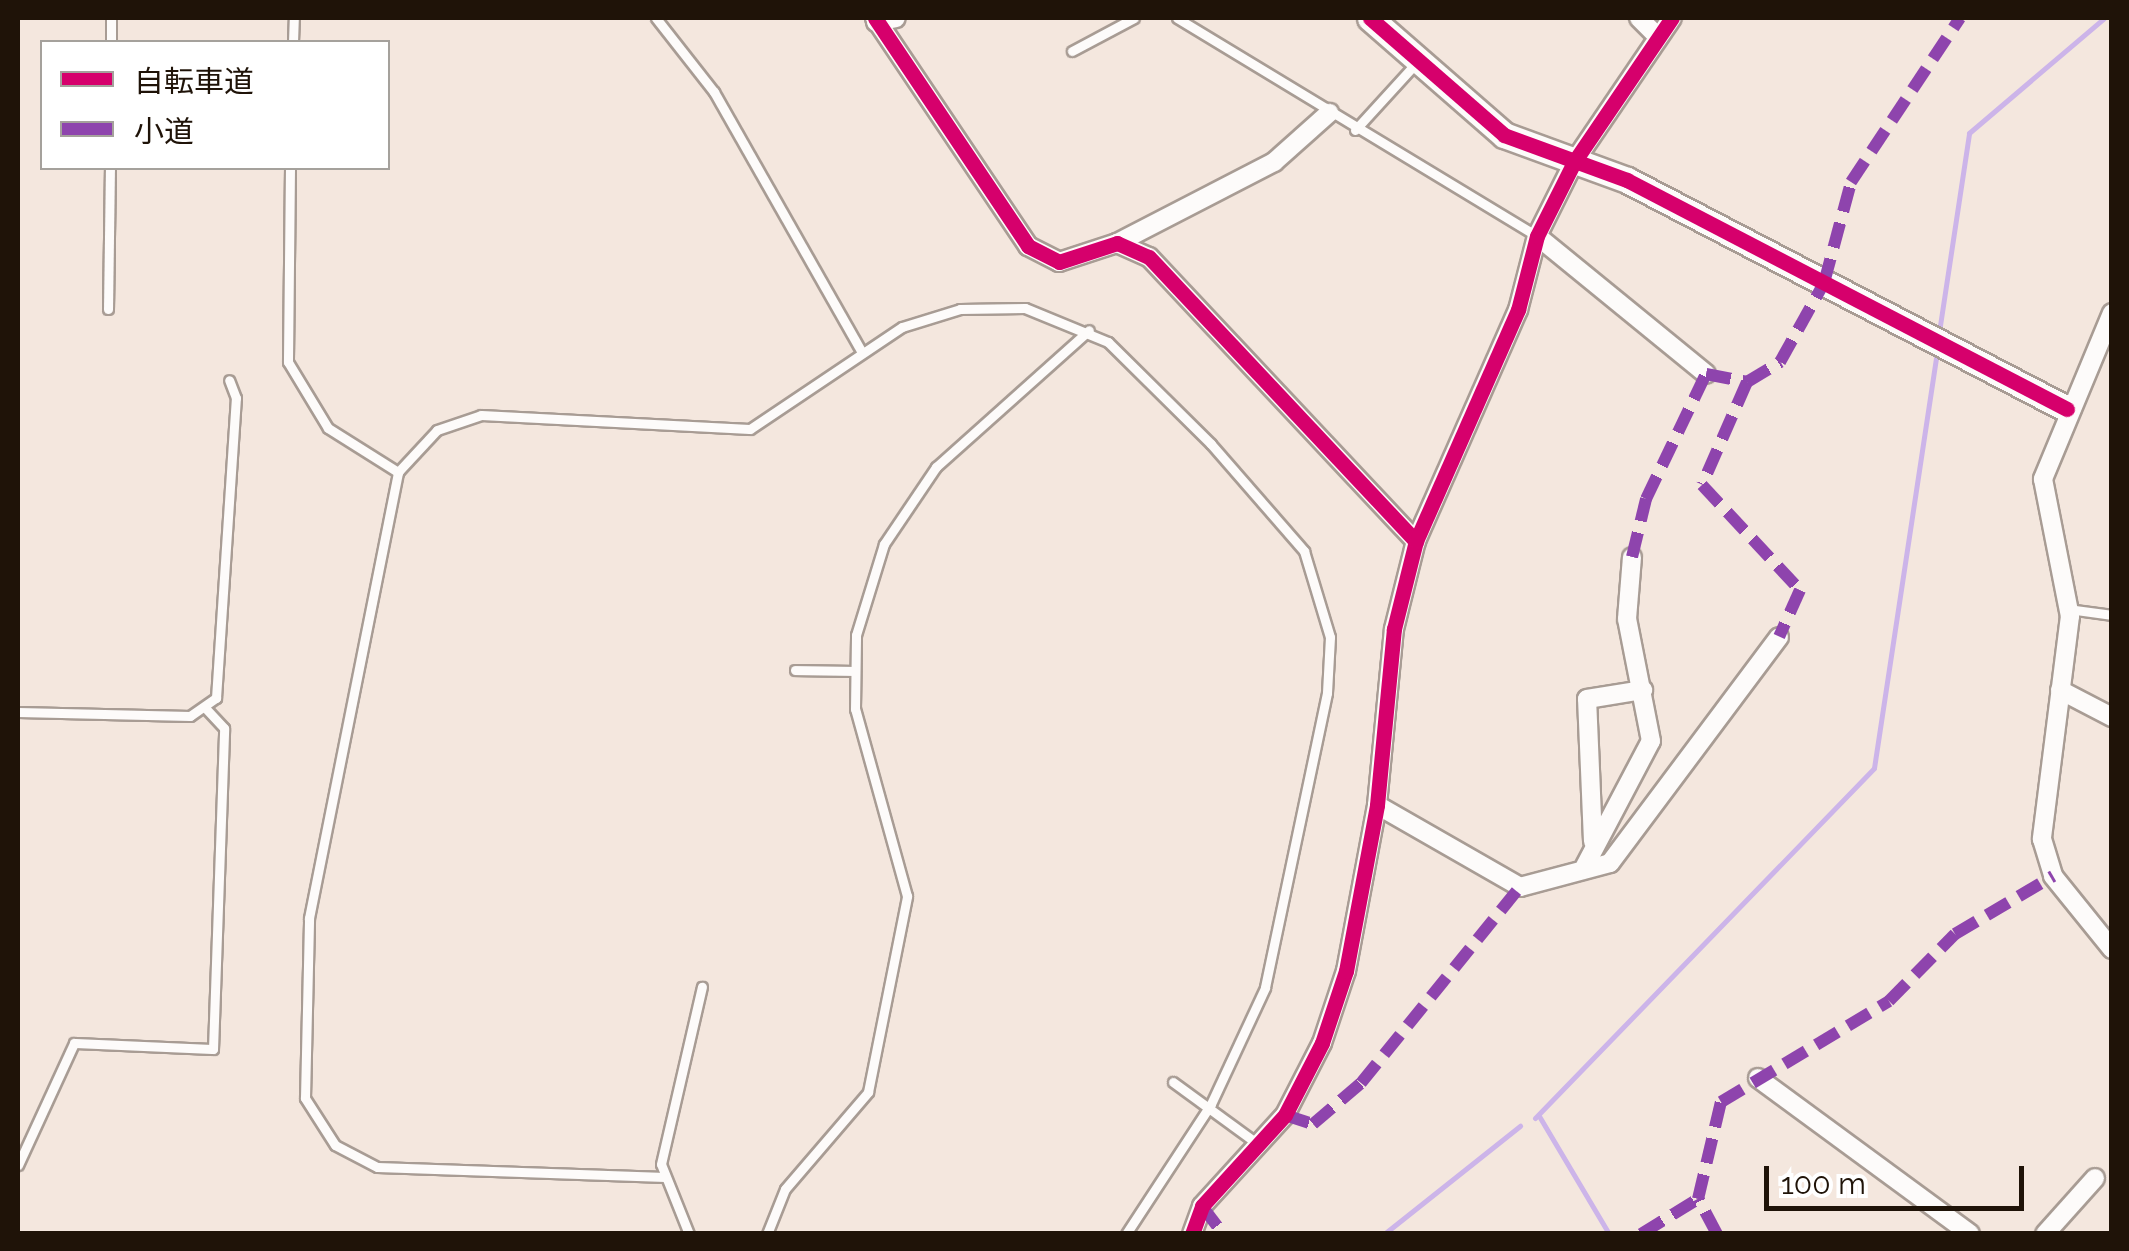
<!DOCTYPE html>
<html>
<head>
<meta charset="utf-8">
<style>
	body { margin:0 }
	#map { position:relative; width:2129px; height:1251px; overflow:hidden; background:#f4e7de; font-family:Raleway,"Noto Sans JP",sans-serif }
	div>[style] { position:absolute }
	.stream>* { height:5px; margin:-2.5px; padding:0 2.5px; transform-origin:2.5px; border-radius:2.5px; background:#ccb4e9 }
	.roads { filter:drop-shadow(2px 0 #a89c94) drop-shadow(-2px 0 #a89c94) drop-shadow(0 2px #a89c94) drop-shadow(0 -2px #a89c94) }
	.lane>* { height:9px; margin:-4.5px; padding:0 4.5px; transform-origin:4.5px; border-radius:4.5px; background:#fdfbfa }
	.street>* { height:18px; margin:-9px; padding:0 9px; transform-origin:9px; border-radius:9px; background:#fdfbfa }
	.secondary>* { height:25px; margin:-12.5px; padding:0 12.5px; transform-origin:12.5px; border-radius:12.5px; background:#fdfbfa }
	.quiet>* { height:12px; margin-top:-6px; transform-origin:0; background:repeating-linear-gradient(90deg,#8e44ad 0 25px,transparent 0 37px) }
	.cycleway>* { height:15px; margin:-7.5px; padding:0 7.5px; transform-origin:7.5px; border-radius:7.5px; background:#d6006c }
	span { translate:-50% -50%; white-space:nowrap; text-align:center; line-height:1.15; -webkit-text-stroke:9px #fff; paint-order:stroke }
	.frame { position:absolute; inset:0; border:20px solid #1f1308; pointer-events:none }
	.legend { position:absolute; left:40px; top:40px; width:350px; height:130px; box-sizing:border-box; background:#fff; border:2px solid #a5a19c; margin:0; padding:12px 18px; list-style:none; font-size:30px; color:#1f1308 }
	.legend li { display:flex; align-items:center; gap:20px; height:50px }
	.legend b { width:50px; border:2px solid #a5a19c }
	.scale { position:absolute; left:1764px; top:1166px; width:260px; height:45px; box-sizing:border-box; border:5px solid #1f1308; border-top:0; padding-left:12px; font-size:30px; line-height:35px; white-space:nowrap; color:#1f1308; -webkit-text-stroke:8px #fff; paint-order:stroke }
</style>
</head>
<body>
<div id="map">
	<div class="stream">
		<div style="left:1939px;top:332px;width:201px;rotate:-81.4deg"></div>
		<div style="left:1969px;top:133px;width:177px;rotate:-40.4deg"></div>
		<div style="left:1539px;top:1116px;width:137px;rotate:59.3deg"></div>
		<div style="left:1535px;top:1118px;width:487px;rotate:-45.9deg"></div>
		<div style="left:1874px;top:768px;width:420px;rotate:-81.4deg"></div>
		<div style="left:1384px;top:1234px;width:174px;rotate:-38.5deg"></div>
	</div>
	<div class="roads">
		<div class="lane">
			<div style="left:656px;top:18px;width:94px;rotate:51.9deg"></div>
			<div style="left:714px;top:92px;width:298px;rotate:60.4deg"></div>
			<div style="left:1177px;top:18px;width:421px;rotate:31.2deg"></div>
			<div style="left:111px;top:42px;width:24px;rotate:-90deg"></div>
			<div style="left:293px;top:42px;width:24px;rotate:-88deg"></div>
			<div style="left:1072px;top:51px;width:70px;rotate:-28deg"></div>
			<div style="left:1355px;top:130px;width:92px;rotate:-47.6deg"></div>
			<div style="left:290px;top:168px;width:194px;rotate:90.6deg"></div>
			<div style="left:288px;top:362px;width:77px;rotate:58.8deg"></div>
			<div style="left:328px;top:428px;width:83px;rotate:32.2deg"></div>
			<div style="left:108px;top:309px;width:141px;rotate:-89.2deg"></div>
			<div style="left:2068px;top:609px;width:44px;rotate:7.8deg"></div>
			<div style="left:795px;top:670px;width:57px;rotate:1deg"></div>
			<div style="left:18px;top:712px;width:172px;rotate:1.3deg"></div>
			<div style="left:190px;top:716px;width:32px;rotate:-35deg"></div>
			<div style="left:216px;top:698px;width:301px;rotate:-86.2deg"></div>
			<div style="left:236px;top:398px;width:19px;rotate:-111deg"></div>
			<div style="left:1173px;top:1082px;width:105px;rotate:36.1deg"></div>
			<div style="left:18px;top:1165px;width:134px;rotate:-65.3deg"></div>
			<div style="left:74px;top:1043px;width:139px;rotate:2.5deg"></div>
			<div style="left:213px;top:1049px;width:321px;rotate:-88deg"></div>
			<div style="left:224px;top:728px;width:26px;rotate:-133deg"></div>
			<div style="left:665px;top:1177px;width:288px;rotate:-178deg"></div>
			<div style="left:377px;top:1167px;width:47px;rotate:-152.4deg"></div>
			<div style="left:335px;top:1145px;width:56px;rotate:-122.6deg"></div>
			<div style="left:305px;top:1098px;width:180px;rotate:-88.7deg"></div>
			<div style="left:309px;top:918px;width:455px;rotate:-78.7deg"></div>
			<div style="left:398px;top:472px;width:57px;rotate:-47.1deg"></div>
			<div style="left:437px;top:430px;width:46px;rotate:-18.8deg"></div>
			<div style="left:481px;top:415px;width:269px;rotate:3deg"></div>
			<div style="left:750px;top:429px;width:183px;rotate:-33.9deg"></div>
			<div style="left:902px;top:327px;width:61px;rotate:-17.2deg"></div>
			<div style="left:960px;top:309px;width:65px;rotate:-0.9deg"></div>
			<div style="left:1025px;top:308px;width:90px;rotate:22.3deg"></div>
			<div style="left:1108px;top:342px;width:145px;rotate:44.7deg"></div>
			<div style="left:1211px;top:444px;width:142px;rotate:49deg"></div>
			<div style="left:1304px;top:551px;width:90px;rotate:73.2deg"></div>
			<div style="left:1330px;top:637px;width:56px;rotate:93.1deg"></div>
			<div style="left:1327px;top:693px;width:301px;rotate:101.9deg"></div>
			<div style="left:1265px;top:988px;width:128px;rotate:115deg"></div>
			<div style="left:1211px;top:1104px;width:155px;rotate:123.2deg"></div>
			<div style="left:689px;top:1234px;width:75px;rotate:-111.8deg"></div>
			<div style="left:661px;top:1164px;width:182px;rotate:-77deg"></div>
			<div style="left:767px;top:1234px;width:48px;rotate:-68.2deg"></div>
			<div style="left:785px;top:1189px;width:128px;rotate:-49.4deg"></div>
			<div style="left:868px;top:1092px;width:200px;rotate:-78.7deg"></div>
			<div style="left:907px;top:896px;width:194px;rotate:-105.5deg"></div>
			<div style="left:855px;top:709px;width:74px;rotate:-89.2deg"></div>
			<div style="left:856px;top:635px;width:95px;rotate:-72.9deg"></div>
			<div style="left:884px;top:544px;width:93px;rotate:-56deg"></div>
			<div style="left:936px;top:467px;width:205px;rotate:-41.8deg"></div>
		</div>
		<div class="street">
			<div style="left:875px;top:18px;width:275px;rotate:56.1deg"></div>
			<div style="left:1028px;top:246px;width:35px;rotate:27deg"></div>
			<div style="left:1059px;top:262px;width:61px;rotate:-18.1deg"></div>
			<div style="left:1117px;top:243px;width:35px;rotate:24deg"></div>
			<div style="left:1149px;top:257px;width:390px;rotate:46.8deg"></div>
			<div style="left:1639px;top:18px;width:27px;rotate:45deg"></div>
			<div style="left:876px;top:22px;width:20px;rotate:-11deg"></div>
			<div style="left:1537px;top:236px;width:218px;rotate:39.2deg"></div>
			<div style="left:1117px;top:243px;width:177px;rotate:-27.3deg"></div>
			<div style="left:1274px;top:162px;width:74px;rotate:-41.7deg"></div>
			<div style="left:2112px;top:313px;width:180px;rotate:112.6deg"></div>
			<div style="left:2043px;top:479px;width:140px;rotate:78.9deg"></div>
			<div style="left:2070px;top:616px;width:225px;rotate:97.2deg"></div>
			<div style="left:2042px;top:839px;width:39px;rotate:73deg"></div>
			<div style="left:2053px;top:876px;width:94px;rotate:51.1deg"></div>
			<div style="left:2060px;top:690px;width:59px;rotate:27.4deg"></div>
			<div style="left:1377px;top:805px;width:165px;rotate:29.8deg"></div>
			<div style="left:1520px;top:887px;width:93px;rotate:-14.9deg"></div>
			<div style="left:1610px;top:863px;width:282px;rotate:-53.2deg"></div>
			<div style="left:1593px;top:841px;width:142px;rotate:-92.4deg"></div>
			<div style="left:1587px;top:699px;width:57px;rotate:-9.1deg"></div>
			<div style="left:1585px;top:866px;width:141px;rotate:-62.2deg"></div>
			<div style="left:1651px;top:741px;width:124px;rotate:-101.1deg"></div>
			<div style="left:1627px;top:619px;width:62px;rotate:-85.4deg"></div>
			<div style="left:1758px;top:1078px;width:263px;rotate:36.3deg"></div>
			<div style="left:1192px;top:1234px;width:30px;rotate:-70deg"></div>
			<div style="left:1202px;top:1206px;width:123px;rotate:-47.6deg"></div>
			<div style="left:1285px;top:1115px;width:81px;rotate:-62.8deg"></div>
			<div style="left:1322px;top:1043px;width:76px;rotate:-71.6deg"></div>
			<div style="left:1346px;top:971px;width:169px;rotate:-79.4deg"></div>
			<div style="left:1377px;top:805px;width:177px;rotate:-84.5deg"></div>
			<div style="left:1394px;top:629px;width:91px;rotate:-76deg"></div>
			<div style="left:1416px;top:541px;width:253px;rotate:-66.2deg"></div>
			<div style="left:1518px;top:310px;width:76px;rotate:-75.6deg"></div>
			<div style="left:1537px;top:236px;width:83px;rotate:-63.4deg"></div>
			<div style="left:1574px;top:162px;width:174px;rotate:-55.8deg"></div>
			<div style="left:2045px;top:1234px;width:75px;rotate:-48.2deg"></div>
		</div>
		<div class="secondary">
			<div style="left:1370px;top:18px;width:178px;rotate:41.1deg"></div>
			<div style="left:1504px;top:135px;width:131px;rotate:20.1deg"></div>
			<div style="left:1627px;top:180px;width:496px;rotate:27.5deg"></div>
		</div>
	</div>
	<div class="quiet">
		<div style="left:1747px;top:382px;width:112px;rotate:113.6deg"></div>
		<div style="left:1702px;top:485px;width:144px;rotate:47deg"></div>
		<div style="left:1800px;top:590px;width:51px;rotate:114.1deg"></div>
		<div style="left:1632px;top:557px;width:60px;rotate:-76.4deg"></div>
		<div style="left:1646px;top:499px;width:139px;rotate:-64.4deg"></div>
		<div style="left:1706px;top:374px;width:42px;rotate:11deg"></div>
		<div style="left:1747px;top:382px;width:39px;rotate:-31deg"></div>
		<div style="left:1780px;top:362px;width:90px;rotate:-60.9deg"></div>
		<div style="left:1824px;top:283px;width:105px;rotate:-75deg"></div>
		<div style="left:1851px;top:182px;width:197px;rotate:-56.4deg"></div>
		<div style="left:1285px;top:1115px;width:29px;rotate:18deg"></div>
		<div style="left:1313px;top:1124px;width:63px;rotate:-40.5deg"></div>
		<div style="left:1361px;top:1083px;width:252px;rotate:-51deg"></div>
		<div style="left:1202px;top:1206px;width:35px;rotate:53deg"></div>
		<div style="left:1641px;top:1234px;width:67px;rotate:-31.6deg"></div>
		<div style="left:1717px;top:1234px;width:40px;rotate:-118deg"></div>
		<div style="left:1698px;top:1199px;width:100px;rotate:-76.7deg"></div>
		<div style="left:1721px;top:1102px;width:196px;rotate:-31deg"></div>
		<div style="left:1889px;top:1001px;width:94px;rotate:-45.4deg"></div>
		<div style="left:1955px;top:934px;width:114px;rotate:-30.6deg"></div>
	</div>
	<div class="cycleway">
		<div style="left:875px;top:18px;width:275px;rotate:56.1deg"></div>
		<div style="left:1028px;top:246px;width:35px;rotate:27deg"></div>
		<div style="left:1059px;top:262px;width:61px;rotate:-18.1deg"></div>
		<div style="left:1117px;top:243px;width:35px;rotate:24deg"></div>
		<div style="left:1149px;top:257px;width:390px;rotate:46.8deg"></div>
		<div style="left:1370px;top:18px;width:178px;rotate:41.1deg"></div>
		<div style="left:1504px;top:135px;width:131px;rotate:20.1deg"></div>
		<div style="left:1627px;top:180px;width:496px;rotate:27.5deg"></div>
		<div style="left:1192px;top:1234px;width:30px;rotate:-70deg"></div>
		<div style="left:1202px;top:1206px;width:123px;rotate:-47.6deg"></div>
		<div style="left:1285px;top:1115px;width:81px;rotate:-62.8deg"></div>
		<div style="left:1322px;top:1043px;width:76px;rotate:-71.6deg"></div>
		<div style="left:1346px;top:971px;width:169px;rotate:-79.4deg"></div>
		<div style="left:1377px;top:805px;width:177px;rotate:-84.5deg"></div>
		<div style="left:1394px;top:629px;width:91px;rotate:-76deg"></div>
		<div style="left:1416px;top:541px;width:253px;rotate:-66.2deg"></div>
		<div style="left:1518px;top:310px;width:76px;rotate:-75.6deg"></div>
		<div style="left:1537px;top:236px;width:83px;rotate:-63.4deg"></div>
		<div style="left:1574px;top:162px;width:174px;rotate:-55.8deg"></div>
	</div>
	<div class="frame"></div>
	<ul class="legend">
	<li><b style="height:12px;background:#d6006c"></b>自転車道</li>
	<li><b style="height:12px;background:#8e44ad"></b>小道</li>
	</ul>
	<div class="scale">100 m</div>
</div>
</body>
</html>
